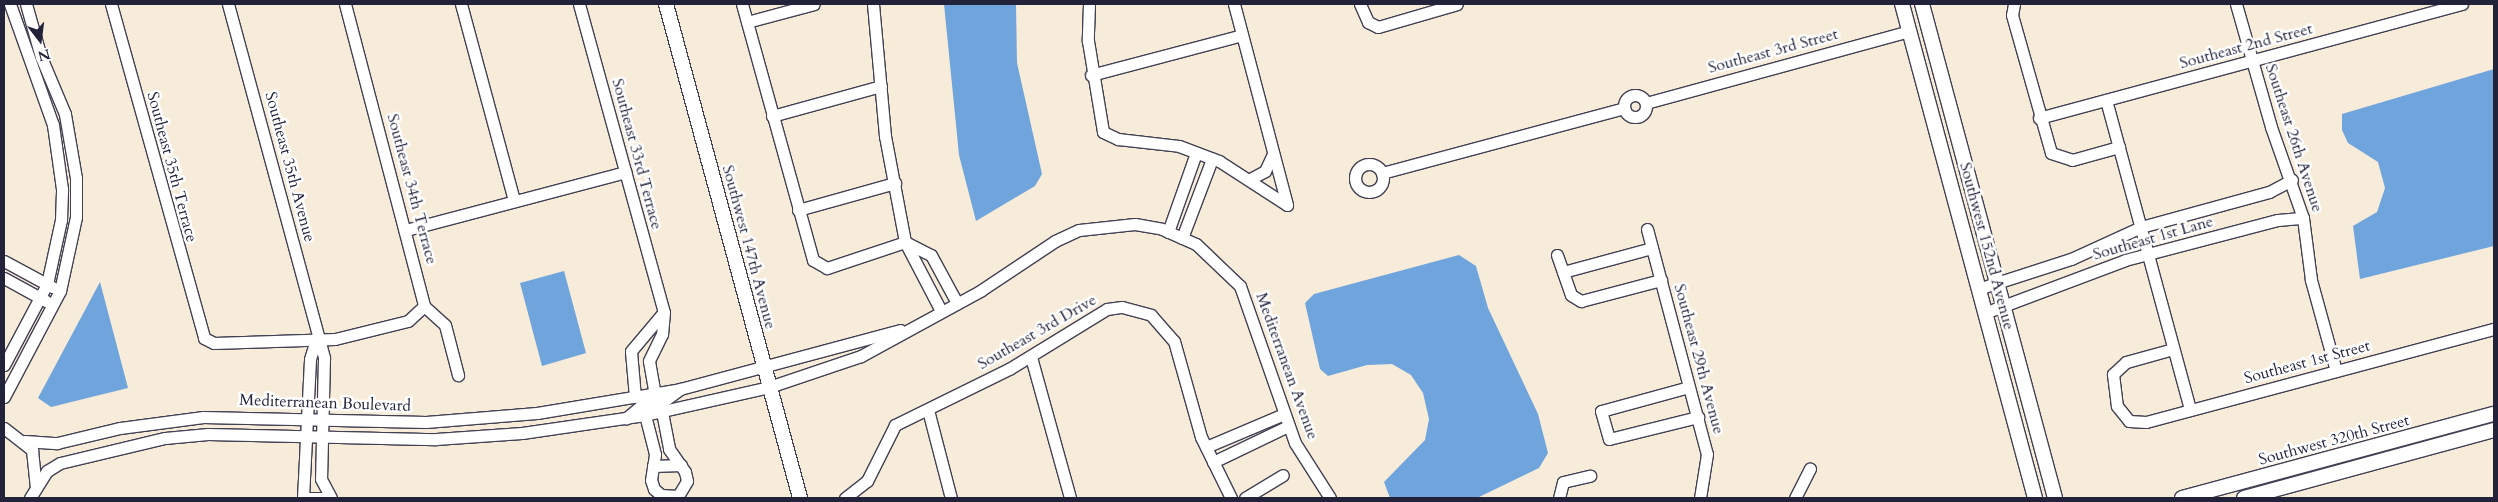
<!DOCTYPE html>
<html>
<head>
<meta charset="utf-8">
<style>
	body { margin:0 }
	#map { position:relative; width:2498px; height:502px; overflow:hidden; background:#f7ebd9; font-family:Cardo,serif }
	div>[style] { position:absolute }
	.water>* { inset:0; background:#6fa4dc }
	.roads { filter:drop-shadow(1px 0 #424053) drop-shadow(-1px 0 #424053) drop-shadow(0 1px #424053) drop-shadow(0 -1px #424053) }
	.minor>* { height:11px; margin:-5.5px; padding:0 5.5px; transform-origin:5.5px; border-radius:5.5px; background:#fff }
	.minor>.ring { margin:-5.5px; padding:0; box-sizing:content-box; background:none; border:11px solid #fff; border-radius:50% }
	.tertiary>* { height:14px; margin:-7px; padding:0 7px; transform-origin:7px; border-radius:7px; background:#fff }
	span { translate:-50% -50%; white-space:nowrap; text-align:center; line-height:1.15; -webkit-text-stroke:5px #fff; paint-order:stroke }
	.street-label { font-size:16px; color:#22223b }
	.frame { position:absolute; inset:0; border:5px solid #22223b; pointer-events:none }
	.north { position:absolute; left:15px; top:15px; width:50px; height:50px; -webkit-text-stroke:4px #fff; paint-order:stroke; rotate:165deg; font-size:14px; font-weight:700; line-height:20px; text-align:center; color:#22223b }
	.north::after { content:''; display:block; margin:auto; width:18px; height:22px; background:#22223b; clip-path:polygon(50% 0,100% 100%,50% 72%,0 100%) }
</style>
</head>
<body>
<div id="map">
	<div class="water">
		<div style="clip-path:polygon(944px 4px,1016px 4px,1017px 63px,1042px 174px,1035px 186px,976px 221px,959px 155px)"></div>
		<div style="clip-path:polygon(2494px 69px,2494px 246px,2360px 279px,2353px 226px,2377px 212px,2385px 188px,2378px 162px,2348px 143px,2342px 130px,2342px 114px)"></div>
		<div style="clip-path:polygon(1459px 255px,1476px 266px,1488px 308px,1538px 414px,1548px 453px,1539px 468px,1477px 498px,1390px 498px,1384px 482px,1425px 440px,1429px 419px,1423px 393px,1411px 375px,1392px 364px,1367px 365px,1328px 376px,1320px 369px,1305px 303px,1314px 294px)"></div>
		<div style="clip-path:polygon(564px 271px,586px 353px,542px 366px,520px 283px)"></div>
		<div style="clip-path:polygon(100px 282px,128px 388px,51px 407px,38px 398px)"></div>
	</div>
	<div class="roads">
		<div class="minor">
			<div style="left:111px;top:4px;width:347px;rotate:74.4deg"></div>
			<div style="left:204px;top:338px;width:11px;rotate:27deg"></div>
			<div style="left:214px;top:343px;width:121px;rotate:-1.9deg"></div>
			<div style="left:335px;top:339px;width:75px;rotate:-13.9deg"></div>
			<div style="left:408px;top:321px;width:22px;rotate:-43deg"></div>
			<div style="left:228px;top:4px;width:367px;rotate:74.8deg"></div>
			<div style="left:324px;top:358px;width:121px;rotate:91.4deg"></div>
			<div style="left:321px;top:479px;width:21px;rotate:62deg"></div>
			<div style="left:345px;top:4px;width:312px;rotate:75.3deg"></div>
			<div style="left:461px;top:4px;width:204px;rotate:74.9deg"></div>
			<div style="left:579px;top:4px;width:320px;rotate:74.6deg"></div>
			<div style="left:664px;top:312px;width:22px;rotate:95deg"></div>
			<div style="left:662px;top:334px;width:30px;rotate:116deg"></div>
			<div style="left:649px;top:361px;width:34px;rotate:80deg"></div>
			<div style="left:655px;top:394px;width:38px;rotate:140deg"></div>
			<div style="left:742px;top:4px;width:266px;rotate:74.5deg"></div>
			<div style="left:813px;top:260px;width:16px;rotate:30deg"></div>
			<div style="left:827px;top:268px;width:82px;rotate:-18.4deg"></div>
			<div style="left:873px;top:4px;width:133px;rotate:84.8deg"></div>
			<div style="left:885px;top:136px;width:108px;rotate:79.3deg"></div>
			<div style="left:905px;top:242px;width:78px;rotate:62.4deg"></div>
			<div style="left:1089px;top:4px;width:37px;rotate:92deg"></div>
			<div style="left:1088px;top:41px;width:92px;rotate:80.6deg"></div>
			<div style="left:1103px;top:132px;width:17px;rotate:25deg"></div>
			<div style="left:1118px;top:139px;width:61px;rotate:6.5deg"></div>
			<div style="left:1179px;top:146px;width:43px;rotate:20.6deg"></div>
			<div style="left:1219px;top:161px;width:81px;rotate:32.9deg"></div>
			<div style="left:1234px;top:4px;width:208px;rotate:75.2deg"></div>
			<div style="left:1360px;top:4px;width:20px;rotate:66deg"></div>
			<div style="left:1368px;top:22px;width:11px;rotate:27deg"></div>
			<div style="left:1378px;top:27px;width:82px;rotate:-16.2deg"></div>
			<div style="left:2014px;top:4px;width:11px;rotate:100deg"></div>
			<div style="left:2012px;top:15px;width:143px;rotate:74.2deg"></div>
			<div style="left:2051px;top:153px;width:22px;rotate:18deg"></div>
			<div style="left:2072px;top:160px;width:49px;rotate:-15.5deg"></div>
			<div style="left:2236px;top:4px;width:128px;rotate:74.1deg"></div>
			<div style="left:2271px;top:127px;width:96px;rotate:70.6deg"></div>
			<div style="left:2303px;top:218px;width:63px;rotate:82.6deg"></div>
			<div style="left:2311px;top:280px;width:94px;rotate:74.6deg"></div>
			<div style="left:747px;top:22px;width:69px;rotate:-15deg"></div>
			<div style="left:1091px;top:75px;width:156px;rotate:-14.8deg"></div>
			<div class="ring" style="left:1624px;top:95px;width:11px;height:11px"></div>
			<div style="left:2106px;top:100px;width:321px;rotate:74.8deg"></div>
			<div style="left:1646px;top:103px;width:273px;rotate:-15.3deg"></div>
			<div style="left:772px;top:116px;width:113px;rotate:-15.4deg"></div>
			<div style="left:2039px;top:118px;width:438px;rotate:-15.1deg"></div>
			<div class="ring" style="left:1355px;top:164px;width:17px;height:17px"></div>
			<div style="left:1382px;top:173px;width:251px;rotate:-15deg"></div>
			<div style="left:1250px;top:179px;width:17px;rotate:-28deg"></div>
			<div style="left:1265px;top:171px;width:19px;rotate:-65deg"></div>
			<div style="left:798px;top:210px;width:101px;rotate:-15.6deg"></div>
			<div style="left:1647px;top:229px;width:233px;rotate:75.1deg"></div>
			<div style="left:1707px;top:454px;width:45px;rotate:99deg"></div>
			<div style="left:406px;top:230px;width:227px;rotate:-14.8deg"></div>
			<div style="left:1168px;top:232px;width:84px;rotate:-70.5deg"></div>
			<div style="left:1182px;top:238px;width:85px;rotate:-69.2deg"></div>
			<div style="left:905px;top:242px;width:29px;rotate:27deg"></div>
			<div style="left:931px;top:255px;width:55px;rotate:61.6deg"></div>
			<div style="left:1557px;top:255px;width:42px;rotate:70.7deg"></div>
			<div style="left:1571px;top:295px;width:12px;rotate:31deg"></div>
			<div style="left:1581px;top:301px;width:83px;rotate:-14.7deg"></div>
			<div style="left:4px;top:261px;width:55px;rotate:28.4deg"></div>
			<div style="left:1563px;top:272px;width:92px;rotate:-15.1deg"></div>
			<div style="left:4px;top:278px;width:48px;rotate:28.7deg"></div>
			<div style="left:1981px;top:288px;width:95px;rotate:-17.9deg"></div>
			<div style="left:2071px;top:259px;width:77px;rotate:-24.6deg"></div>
			<div style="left:2141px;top:227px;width:133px;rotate:-15.3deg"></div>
			<div style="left:2269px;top:192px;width:26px;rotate:-28deg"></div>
			<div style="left:424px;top:306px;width:28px;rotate:42deg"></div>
			<div style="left:445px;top:325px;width:52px;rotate:75.4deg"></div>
			<div style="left:1987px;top:312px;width:147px;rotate:-20.6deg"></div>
			<div style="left:2125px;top:260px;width:158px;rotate:-14.7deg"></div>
			<div style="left:2278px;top:220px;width:25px;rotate:-5deg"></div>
			<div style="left:2173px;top:349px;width:49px;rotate:164.5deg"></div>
			<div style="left:2126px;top:362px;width:18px;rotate:137deg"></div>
			<div style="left:2113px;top:374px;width:32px;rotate:83deg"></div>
			<div style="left:2117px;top:406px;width:19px;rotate:51deg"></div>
			<div style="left:2129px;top:421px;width:17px;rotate:3deg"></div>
			<div style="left:2146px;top:422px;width:360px;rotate:-15deg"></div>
			<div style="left:1031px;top:357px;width:146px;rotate:74.5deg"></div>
			<div style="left:4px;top:365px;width:92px;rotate:-62deg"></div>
			<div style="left:47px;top:284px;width:66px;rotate:-77.7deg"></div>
			<div style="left:61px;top:220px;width:31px;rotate:-88deg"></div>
			<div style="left:62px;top:189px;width:65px;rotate:-98deg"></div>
			<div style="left:53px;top:125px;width:128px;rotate:-109.6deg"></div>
			<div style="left:1689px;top:387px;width:91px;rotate:164.7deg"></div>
			<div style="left:1601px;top:411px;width:29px;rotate:74deg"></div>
			<div style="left:1609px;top:439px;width:92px;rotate:-13.9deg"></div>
			<div style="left:4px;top:397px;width:120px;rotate:-62.2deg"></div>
			<div style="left:60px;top:291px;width:76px;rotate:-77.8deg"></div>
			<div style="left:76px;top:217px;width:39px;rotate:-90deg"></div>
			<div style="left:76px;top:178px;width:65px;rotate:-99.8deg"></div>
			<div style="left:65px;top:114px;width:62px;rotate:-112.8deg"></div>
			<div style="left:41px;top:57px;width:55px;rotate:-105.8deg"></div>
			<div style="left:635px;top:397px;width:46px;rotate:-95deg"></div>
			<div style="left:631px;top:351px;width:50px;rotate:-49.9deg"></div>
			<div style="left:928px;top:410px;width:91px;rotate:75.4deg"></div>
			<div style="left:662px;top:412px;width:38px;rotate:79deg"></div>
			<div style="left:669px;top:449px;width:28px;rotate:55deg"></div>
			<div style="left:685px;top:472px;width:9px;rotate:77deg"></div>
			<div style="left:687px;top:481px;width:17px;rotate:121deg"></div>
			<div style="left:678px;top:496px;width:17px;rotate:-177deg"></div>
			<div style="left:661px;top:495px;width:9px;rotate:-139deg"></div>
			<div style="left:654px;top:489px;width:9px;rotate:-108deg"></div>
			<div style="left:651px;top:480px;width:26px;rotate:-81deg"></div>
			<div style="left:655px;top:454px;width:40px;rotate:-104.4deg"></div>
			<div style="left:645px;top:415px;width:44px;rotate:-36.6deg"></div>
			<div style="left:4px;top:428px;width:36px;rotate:38deg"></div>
			<div style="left:32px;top:450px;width:36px;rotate:84deg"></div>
			<div style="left:25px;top:441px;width:32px;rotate:4deg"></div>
			<div style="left:57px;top:443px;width:65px;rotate:-13.4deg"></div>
			<div style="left:120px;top:428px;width:84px;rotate:-7.5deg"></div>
			<div style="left:203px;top:417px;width:223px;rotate:1.3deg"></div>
			<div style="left:426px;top:422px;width:111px;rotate:-4.6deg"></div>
			<div style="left:537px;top:413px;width:145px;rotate:-9.5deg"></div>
			<div style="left:680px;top:389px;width:228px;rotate:-15deg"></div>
			<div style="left:1206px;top:447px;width:85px;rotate:-22.9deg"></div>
			<div style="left:1213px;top:462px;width:83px;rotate:-25.6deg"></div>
			<div style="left:653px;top:466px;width:28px;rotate:-2deg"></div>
			<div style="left:30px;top:498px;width:32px;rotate:-58deg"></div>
			<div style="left:47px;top:471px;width:15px;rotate:-32deg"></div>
			<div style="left:60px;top:463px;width:108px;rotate:-13.4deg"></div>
			<div style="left:165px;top:438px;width:43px;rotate:-5.3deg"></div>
			<div style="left:208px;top:434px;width:228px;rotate:1.3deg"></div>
			<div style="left:436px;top:439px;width:86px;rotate:-4deg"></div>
			<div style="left:522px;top:433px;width:124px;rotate:-8.3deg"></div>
			<div style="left:645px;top:415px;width:127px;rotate:-12.7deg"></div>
			<div style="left:769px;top:387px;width:97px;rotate:-18.6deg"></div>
			<div style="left:861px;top:356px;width:136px;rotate:-28.6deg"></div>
			<div style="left:980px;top:291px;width:90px;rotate:-33.7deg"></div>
			<div style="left:1055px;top:241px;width:26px;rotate:-25deg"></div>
			<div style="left:1079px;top:230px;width:56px;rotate:-6.1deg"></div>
			<div style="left:1135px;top:224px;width:27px;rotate:10deg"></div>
			<div style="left:1162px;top:229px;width:37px;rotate:24deg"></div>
			<div style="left:1196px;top:244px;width:61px;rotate:43.7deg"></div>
			<div style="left:1240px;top:286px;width:166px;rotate:70.7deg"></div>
			<div style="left:1295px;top:443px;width:65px;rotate:57.5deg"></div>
			<div style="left:303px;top:498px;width:139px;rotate:-87.1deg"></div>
			<div style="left:310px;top:359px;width:21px;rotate:-73deg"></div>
			<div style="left:308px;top:498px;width:22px"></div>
			<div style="left:845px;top:498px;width:28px;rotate:-38deg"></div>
			<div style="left:867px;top:481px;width:63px;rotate:-63.4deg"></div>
			<div style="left:895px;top:425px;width:127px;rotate:-26.2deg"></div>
			<div style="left:1009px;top:369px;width:115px;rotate:-31.5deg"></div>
			<div style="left:1107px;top:309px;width:15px;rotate:-8deg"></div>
			<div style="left:1122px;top:307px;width:30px;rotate:15deg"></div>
			<div style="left:1151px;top:315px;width:35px;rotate:49deg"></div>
			<div style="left:1174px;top:341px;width:100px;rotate:74.3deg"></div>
			<div style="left:1201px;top:437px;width:68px;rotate:63.8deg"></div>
			<div style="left:1245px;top:498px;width:44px;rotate:-31.2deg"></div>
			<div style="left:1559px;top:498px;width:16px;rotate:-76deg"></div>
			<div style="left:1563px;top:482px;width:28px;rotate:-13deg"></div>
			<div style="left:1795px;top:498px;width:33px;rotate:-63deg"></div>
		</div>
		<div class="tertiary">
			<div style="left:666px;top:4px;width:512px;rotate:74.82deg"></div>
			<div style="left:1902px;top:4px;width:512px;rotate:74.93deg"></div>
			<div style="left:1922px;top:4px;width:512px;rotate:74.93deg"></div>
			<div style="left:2182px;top:498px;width:323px;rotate:-15.1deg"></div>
			<div style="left:2244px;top:498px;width:259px;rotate:-15.2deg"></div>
		</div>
	</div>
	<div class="street-label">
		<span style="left:2246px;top:46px;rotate:-15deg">Southeast 2nd Street</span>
		<span style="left:1773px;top:51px;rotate:-15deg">Southeast 3rd Street</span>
		<span style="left:2294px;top:138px;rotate:72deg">Southeast 26th Avenue</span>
		<span style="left:637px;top:154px;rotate:75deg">Southeast 33rd Terrace</span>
		<span style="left:172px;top:167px;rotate:75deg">Southeast 35th Terrace</span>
		<span style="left:290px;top:167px;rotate:75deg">Southeast 35th Avenue</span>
		<span style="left:412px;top:189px;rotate:75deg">Southeast 34th Terrace</span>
		<span style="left:2153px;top:238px;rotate:-16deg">Southeast 1st Lane</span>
		<span style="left:1987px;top:246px;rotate:75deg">Southwest 152nd Avenue</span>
		<span style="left:749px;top:247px;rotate:75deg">Southwest 147th Avenue</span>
		<span style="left:1037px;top:332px;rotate:-30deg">Southeast 3rd Drive</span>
		<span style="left:1699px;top:359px;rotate:75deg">Southeast 29th Avenue</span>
		<span style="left:2307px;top:362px;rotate:-15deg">Southeast 1st Street</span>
		<span style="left:1287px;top:366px;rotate:70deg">Mediterranean Avenue</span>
		<span style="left:325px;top:403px;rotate:2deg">Mediterranean Boulevard</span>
		<span style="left:2334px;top:440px;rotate:-15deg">Southwest 320th Street</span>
	</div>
	<div class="frame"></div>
	<div class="north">N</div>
</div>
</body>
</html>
